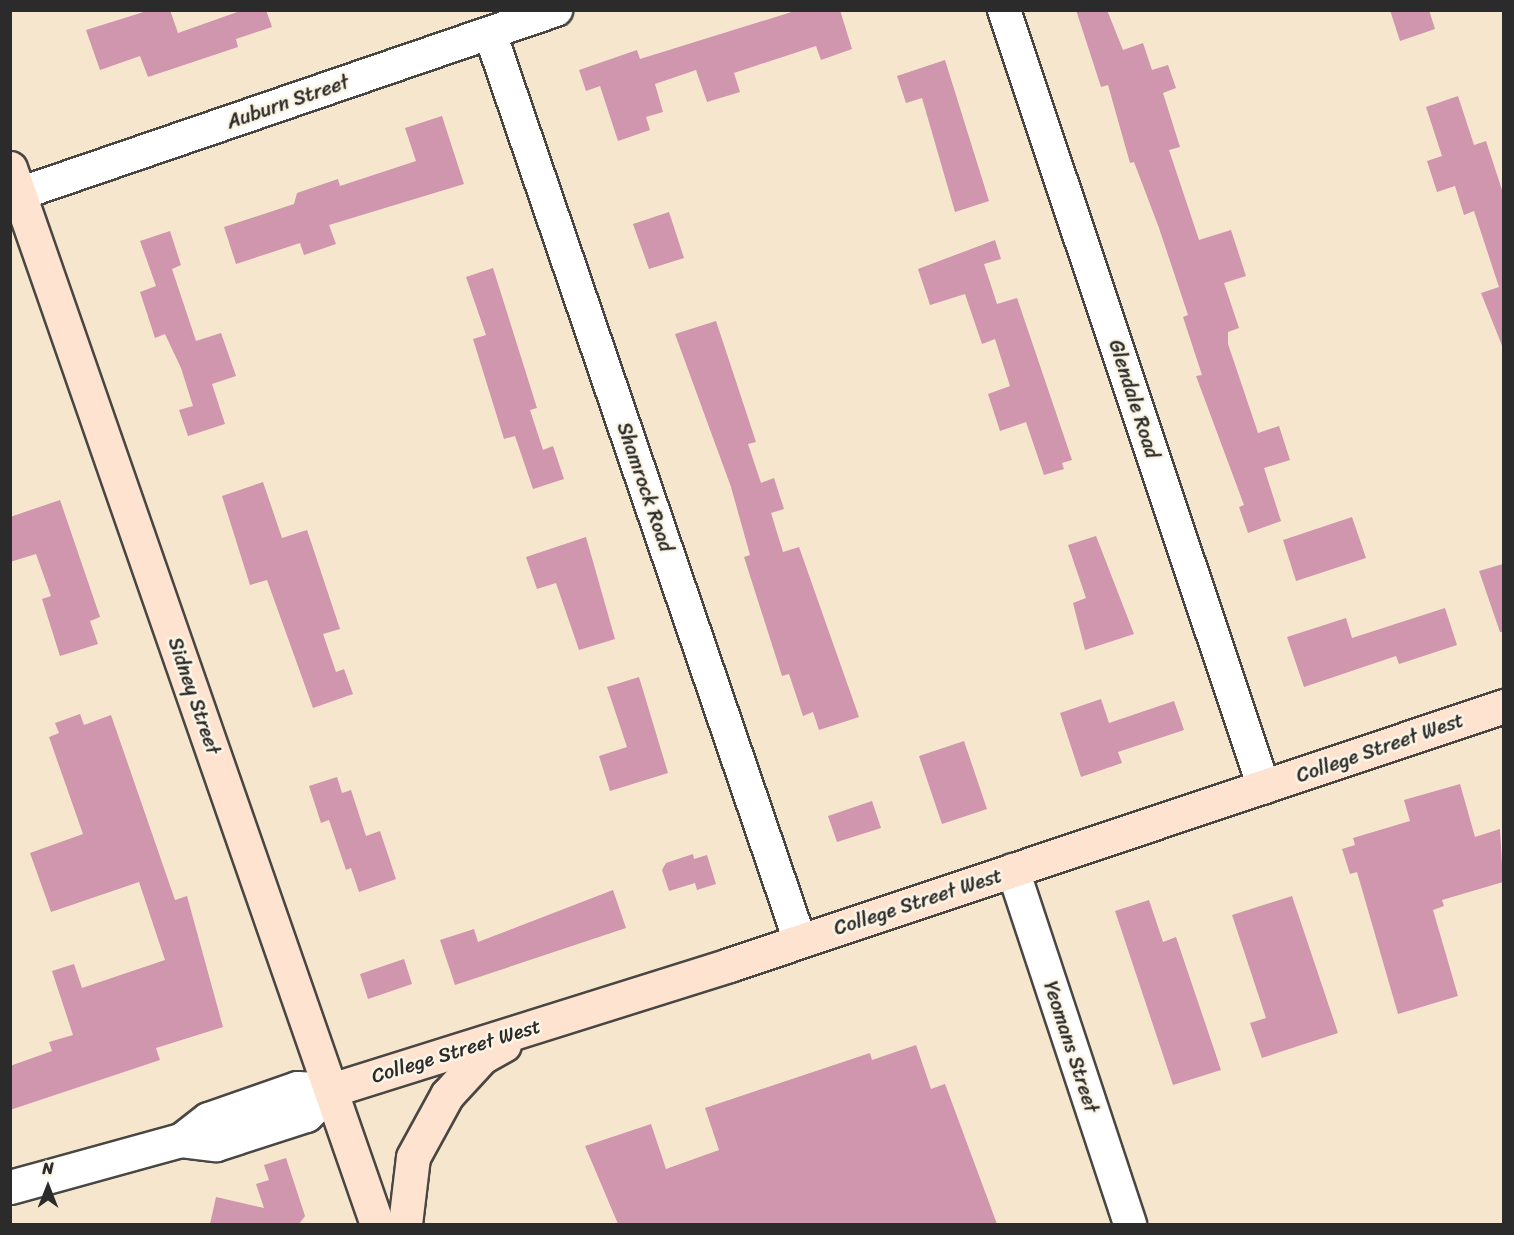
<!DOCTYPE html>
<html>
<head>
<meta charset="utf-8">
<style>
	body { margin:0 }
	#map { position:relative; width:1514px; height:1235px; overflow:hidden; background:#f6e6ce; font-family:Sriracha,sans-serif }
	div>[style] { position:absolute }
	.building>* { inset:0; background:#cf96ae }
	.roads { filter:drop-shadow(2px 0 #494743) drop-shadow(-2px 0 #494743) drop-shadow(0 2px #494743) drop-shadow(0 -2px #494743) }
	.minor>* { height:32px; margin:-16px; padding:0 16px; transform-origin:16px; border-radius:16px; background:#fff }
	.tertiary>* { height:33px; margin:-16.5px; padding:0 16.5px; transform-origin:16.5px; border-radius:16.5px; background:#fff }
	.secondary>* { height:33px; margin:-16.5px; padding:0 16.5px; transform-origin:16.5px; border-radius:16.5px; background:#fee3d1 }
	span { translate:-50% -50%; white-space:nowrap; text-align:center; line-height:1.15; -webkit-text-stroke:5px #fcf5e5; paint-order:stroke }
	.street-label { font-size:20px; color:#2b2b2b }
	.frame { position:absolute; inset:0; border:12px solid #2b2b2b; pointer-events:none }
	.north { position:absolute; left:18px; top:1157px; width:60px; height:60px; -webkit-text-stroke:4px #fcf5e5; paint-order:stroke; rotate:0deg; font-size:16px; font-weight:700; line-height:24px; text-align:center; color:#2b2b2b }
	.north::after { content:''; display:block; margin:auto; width:21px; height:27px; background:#2b2b2b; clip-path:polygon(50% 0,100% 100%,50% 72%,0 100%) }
</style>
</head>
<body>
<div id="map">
	<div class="building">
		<div style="clip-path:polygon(150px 10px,170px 10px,178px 33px,243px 10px,266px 10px,272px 27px,236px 39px,238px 47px,148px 77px,140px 56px,100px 70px,86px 30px)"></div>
		<div style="clip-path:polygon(798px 10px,840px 10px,852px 49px,821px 60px,816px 46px,734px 73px,740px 92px,707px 102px,696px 70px,655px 84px,663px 112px,646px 117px,650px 130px,618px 141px,600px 86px,586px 91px,579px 70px,637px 50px,640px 59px)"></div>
		<div style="clip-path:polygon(1076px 10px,1107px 10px,1123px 50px,1143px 43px,1152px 70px,1168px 65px,1176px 88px,1163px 93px,1180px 147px,1169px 150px,1199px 240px,1231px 230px,1246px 276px,1224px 283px,1239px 328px,1228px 332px,1228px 344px,1258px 433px,1279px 426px,1290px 460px,1264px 468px,1281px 521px,1248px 533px,1239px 507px,1244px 505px,1196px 376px,1202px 375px,1183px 317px,1188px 315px,1159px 228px,1134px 162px,1130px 163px,1108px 85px,1101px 87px)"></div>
		<div style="clip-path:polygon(1390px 10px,1429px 10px,1435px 29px,1400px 41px)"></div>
		<div style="clip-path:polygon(945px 60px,989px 201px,955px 212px,922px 98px,906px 103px,897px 76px)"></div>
		<div style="clip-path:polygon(1458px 96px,1474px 145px,1486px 141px,1503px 193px,1503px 348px,1481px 293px,1499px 287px,1474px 211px,1464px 215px,1455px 186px,1437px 192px,1427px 161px,1442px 156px,1426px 107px)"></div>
		<div style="clip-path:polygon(442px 116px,464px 184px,329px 225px,336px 244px,304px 255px,300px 243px,236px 264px,224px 227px,294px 204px,297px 193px,338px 179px,340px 186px,416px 161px,405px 128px)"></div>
		<div style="clip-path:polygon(669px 212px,684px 258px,649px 269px,633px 224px)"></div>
		<div style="clip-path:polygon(170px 231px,181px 265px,172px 269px,196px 341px,221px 333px,236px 376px,212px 384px,225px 424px,188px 436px,179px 410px,193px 406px,181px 368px,165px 334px,155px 338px,140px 292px,156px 286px,140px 241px)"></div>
		<div style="clip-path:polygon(995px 240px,1001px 259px,984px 264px,997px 304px,1017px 298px,1072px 460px,1062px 463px,1064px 469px,1044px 475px,1026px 422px,1000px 431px,988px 394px,1010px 386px,995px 339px,982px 344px,965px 294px,930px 305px,918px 269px)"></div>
		<div style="clip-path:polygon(493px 268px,537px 408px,530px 410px,543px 450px,553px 446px,564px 479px,533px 489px,515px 436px,504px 439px,473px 339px,486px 335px,466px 277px)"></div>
		<div style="clip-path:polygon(716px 321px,756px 442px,748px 444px,761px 483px,774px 478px,784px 509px,771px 513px,783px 552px,799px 547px,859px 717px,819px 730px,813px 712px,803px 716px,789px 674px,782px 676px,744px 557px,750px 555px,731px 487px,675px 334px)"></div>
		<div style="clip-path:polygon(263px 482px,282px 538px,307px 530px,340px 629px,323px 634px,336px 672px,344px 669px,353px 694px,313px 708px,267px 580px,250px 585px,222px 496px)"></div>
		<div style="clip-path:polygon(60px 500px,100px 617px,90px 621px,98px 644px,60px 656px,42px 599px,51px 596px,36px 554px,10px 562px,10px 517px)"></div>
		<div style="clip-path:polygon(1352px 517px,1366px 558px,1296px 581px,1283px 540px)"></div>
		<div style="clip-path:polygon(1096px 536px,1134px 634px,1085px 650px,1073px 603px,1086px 598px,1068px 545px)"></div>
		<div style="clip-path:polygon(586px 537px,615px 639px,579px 650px,556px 583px,537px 589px,526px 557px)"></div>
		<div style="clip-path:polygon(1503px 564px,1503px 632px,1500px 632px,1479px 571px)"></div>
		<div style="clip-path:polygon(1445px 608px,1457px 645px,1399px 664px,1396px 656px,1304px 687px,1287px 637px,1346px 618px,1352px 638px)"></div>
		<div style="clip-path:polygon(639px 677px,668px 773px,610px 791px,599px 756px,627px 747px,607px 687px)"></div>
		<div style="clip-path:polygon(1101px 699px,1109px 723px,1174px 701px,1184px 730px,1118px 752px,1122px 763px,1081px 777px,1060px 713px)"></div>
		<div style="clip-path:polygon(80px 714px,84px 725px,111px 715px,175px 900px,187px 896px,223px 1027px,156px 1048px,160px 1060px,10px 1110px,10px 1066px,52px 1051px,49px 1042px,73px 1035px,52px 971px,74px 964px,82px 988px,165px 960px,139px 882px,51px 912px,30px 853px,83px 834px,49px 737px,59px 733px,55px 723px)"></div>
		<div style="clip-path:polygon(964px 741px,987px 809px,942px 824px,919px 756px)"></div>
		<div style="clip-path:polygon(337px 777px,342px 793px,351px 790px,366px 836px,380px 831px,396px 879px,359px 892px,351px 868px,346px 870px,329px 820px,321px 823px,309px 786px)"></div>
		<div style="clip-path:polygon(1460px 784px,1475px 837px,1500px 829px,1503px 882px,1442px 900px,1444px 906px,1433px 910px,1458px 996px,1398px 1014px,1357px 872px,1350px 874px,1342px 849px,1355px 845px,1353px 838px,1410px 821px,1404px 800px)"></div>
		<div style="clip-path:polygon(872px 801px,881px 828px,837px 842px,828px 816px)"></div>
		<div style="clip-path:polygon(693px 854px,694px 859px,707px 855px,716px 884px,697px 890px,695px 883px,669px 891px,662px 870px,666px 863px)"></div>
		<div style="clip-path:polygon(613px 890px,626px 928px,455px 985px,440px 940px,474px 929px,478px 942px)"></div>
		<div style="clip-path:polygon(1292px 896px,1338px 1033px,1262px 1058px,1250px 1023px,1266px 1018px,1232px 915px)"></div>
		<div style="clip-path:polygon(1149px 900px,1163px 942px,1176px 937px,1221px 1070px,1173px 1085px,1115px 911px)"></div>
		<div style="clip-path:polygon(404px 959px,412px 984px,368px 999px,360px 974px)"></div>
		<div style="clip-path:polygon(916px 1045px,931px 1089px,945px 1084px,997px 1224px,618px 1224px,585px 1146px,651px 1124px,666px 1169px,719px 1150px,705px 1108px,870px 1053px,872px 1060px)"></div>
		<div style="clip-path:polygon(286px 1158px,305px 1216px,299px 1224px,210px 1224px,216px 1197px,264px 1208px,256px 1184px,269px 1180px,264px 1165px)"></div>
	</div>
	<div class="roads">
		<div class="minor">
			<div style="left:1004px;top:10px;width:820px;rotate:71.52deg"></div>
			<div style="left:490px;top:33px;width:959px;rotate:71.15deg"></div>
			<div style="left:19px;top:194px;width:568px;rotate:-18.91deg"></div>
			<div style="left:1013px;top:870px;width:373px;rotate:71.7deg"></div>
		</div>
		<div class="tertiary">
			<div style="left:181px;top:1140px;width:34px;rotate:-38deg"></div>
			<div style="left:208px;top:1119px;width:94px;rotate:-19.2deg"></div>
			<div style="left:297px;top:1088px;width:34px;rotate:3deg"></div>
			<div style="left:10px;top:1187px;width:177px;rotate:-15.4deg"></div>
			<div style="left:181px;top:1140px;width:35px;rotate:7deg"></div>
			<div style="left:216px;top:1144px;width:95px;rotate:-17.9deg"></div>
			<div style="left:306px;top:1115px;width:35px;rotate:-45deg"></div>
		</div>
		<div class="secondary">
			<div style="left:10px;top:168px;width:1118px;rotate:70.84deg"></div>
			<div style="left:331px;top:1090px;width:417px;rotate:-17.4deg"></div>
			<div style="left:729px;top:965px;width:817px;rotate:-18.48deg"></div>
			<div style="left:405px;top:1224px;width:67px;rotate:-83.2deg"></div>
			<div style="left:413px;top:1157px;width:71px;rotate:-61.3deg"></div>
			<div style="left:447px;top:1095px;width:52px;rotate:-47.4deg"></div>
			<div style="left:482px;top:1057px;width:25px;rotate:-29deg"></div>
		</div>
	</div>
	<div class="street-label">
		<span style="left:288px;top:102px;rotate:-19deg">Auburn Street</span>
		<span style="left:1134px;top:399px;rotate:72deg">Glendale Road</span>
		<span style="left:645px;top:487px;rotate:71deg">Shamrock Road</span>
		<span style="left:194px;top:696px;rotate:71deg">Sidney Street</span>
		<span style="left:1380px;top:748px;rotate:-19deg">College Street West</span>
		<span style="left:918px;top:902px;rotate:-18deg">College Street West</span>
		<span style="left:1071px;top:1047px;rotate:72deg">Yeomans Street</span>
		<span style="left:456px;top:1051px;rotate:-17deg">College Street West</span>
	</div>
	<div class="frame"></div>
	<div class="north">N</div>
</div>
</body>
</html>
